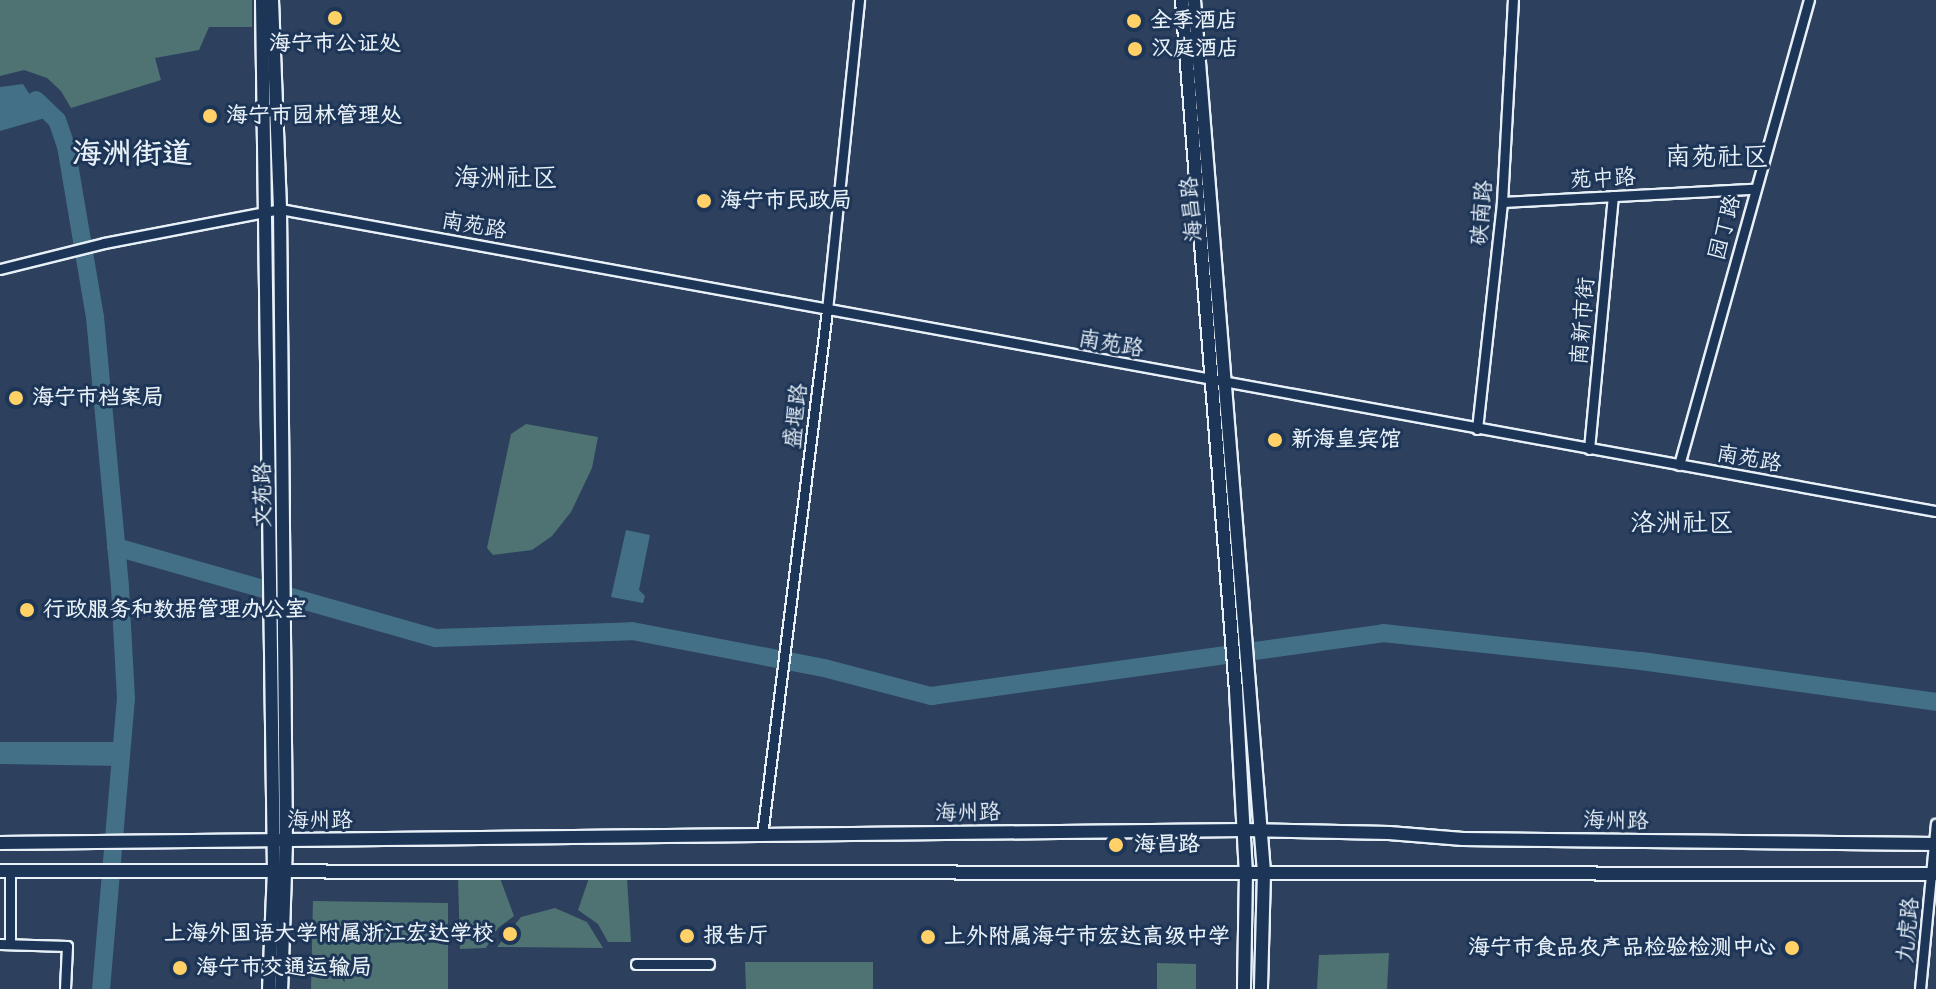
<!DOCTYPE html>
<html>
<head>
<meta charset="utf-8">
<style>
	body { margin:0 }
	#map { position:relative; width:1936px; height:989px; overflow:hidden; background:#2d405d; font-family:"Balsamiq Sans","LXGW WenKai TC",sans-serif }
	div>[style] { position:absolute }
	.green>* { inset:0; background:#4f7373 }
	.water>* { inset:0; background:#436f87 }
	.canal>* { height:10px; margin:-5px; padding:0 5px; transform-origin:5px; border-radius:5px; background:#436f87 }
	.river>* { height:18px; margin:-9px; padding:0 9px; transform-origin:9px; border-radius:9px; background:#436f87 }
	.roads { filter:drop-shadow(2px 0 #e8f1f8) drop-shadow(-2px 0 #e8f1f8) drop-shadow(0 2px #e8f1f8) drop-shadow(0 -2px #e8f1f8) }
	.minor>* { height:9px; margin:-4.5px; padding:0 4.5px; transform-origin:4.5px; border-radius:4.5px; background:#1d3557 }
	.major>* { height:12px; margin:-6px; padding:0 6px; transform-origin:6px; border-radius:6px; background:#1d3557 }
	.dots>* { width:22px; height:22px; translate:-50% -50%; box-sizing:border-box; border:4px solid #1d3557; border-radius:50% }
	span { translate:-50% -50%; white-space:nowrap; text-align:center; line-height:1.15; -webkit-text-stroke:6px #1d3557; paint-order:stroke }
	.poi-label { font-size:22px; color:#e8f1f8; font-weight:700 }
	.left { translate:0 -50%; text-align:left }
	.right { translate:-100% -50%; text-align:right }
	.street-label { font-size:22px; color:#e8f1f8 }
	.quarter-label { font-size:26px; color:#e8f1f8 }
	.district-label { font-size:30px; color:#e8f1f8; font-weight:700 }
</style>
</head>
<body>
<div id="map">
	<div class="green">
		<div style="clip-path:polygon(0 0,252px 0,252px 27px,209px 27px,199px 50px,155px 58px,161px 80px,71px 108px,61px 91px,47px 78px,24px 70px,0 76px)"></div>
		<div style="clip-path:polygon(526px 424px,598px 437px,592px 468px,571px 512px,552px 536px,532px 550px,493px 555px,487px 548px,511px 434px)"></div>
		<div style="clip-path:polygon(458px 878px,500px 878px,514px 916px,498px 928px,486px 948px,460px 949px)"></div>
		<div style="clip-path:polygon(589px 878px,627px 878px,631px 942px,608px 942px,598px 924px,578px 910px)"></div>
		<div style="clip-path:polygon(313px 901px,448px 903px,448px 989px,311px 989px)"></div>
		<div style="clip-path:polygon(555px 908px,587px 922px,603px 948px,497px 947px,521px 917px)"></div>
		<div style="clip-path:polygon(1389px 953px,1387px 989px,1317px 989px,1319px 955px)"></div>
		<div style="clip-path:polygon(745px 962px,873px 962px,873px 989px,746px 989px)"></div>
		<div style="clip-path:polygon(1157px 963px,1196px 964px,1196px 989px,1157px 989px)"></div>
	</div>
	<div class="water">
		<div style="clip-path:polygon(23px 84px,45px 118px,0 131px,0 87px)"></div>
		<div style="clip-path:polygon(626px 530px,650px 535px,639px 590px,645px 596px,643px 603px,611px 597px)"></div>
		<div style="clip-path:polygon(0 742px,122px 742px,120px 766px,0 764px)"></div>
	</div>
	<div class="canal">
		<div style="left:0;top:110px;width:37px;rotate:-16deg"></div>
	</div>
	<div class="river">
		<div style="left:36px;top:100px;width:29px;rotate:44deg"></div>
		<div style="left:57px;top:120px;width:28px;rotate:71deg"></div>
		<div style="left:66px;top:146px;width:173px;rotate:80.4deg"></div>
		<div style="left:95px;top:317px;width:272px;rotate:84.7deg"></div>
		<div style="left:120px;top:588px;width:110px;rotate:86.9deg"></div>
		<div style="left:126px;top:698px;width:292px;rotate:94.9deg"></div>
		<div style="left:116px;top:547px;width:333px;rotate:15.9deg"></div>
		<div style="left:436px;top:638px;width:196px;rotate:-2deg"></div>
		<div style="left:632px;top:631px;width:196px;rotate:10.9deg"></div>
		<div style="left:824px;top:668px;width:111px;rotate:14.7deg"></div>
		<div style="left:931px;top:696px;width:456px;rotate:-7.9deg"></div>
		<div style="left:1383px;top:633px;width:260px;rotate:6.2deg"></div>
		<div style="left:1641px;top:661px;width:298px;rotate:7.9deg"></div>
	</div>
	<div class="roads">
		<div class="minor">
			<div style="left:1502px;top:202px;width:252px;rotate:-3deg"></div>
			<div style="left:0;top:269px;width:107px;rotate:-14deg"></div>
			<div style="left:104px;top:243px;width:179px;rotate:-10.9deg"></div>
			<div style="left:280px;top:209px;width:1683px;rotate:10.34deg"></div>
			<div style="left:1477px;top:429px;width:228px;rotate:-83.7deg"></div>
			<div style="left:1502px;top:202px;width:202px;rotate:-86.9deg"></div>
			<div style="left:1589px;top:449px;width:254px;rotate:-84.6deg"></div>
			<div style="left:1679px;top:465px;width:483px;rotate:-74.4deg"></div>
			<div style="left:762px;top:835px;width:529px;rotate:-82.94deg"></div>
			<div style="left:827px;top:310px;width:312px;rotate:-84.1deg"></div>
			<div style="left:0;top:944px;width:67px;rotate:1.7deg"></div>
			<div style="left:67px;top:946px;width:43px;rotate:92.7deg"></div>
			<div style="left:10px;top:944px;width:73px;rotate:-90deg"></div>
			<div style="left:636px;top:964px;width:73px"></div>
			<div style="left:1920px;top:989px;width:166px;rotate:-84.5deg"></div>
		</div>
		<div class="major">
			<div style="left:262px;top:0;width:870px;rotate:89.21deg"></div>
			<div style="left:274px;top:870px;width:119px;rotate:92.4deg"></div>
			<div style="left:272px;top:0;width:209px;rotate:87.8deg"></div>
			<div style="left:280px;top:209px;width:633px;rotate:89.46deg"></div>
			<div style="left:286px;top:842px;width:147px;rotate:91.9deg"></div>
			<div style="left:1182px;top:0;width:692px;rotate:85.53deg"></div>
			<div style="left:1236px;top:690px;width:182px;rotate:86.9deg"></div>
			<div style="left:1246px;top:872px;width:117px;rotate:91deg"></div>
			<div style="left:1194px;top:0;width:875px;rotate:85.41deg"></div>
			<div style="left:1264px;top:872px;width:117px;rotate:91.5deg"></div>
			<div style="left:0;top:843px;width:1244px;rotate:-0.6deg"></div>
			<div style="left:1244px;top:830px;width:145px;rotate:1.2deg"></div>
			<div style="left:1389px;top:833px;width:74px;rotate:4.6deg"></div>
			<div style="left:1463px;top:839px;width:473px;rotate:0.6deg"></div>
			<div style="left:0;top:871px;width:1936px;rotate:0.09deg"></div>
		</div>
	</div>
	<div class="dots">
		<div style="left:335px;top:18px;background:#ffd166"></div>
		<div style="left:1134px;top:21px;background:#ffd166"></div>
		<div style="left:1135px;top:49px;background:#ffd166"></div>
		<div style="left:210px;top:116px;background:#ffd166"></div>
		<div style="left:704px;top:201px;background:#ffd166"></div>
		<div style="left:16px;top:398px;background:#ffd166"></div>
		<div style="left:1275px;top:440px;background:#ffd166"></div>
		<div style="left:27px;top:610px;background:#ffd166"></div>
		<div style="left:1116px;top:845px;background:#ffd166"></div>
		<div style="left:510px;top:934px;background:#ffd166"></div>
		<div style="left:687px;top:936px;background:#ffd166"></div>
		<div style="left:928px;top:937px;background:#ffd166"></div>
		<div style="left:1792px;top:948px;background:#ffd166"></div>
		<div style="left:180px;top:968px;background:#ffd166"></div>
	</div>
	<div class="poi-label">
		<span class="left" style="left:1150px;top:21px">全季酒店</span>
		<span style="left:335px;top:44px">海宁市公证处</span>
		<span class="left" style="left:1151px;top:49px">汉庭酒店</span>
		<span class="left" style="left:226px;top:116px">海宁市园林管理处</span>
		<span class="left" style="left:720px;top:201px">海宁市民政局</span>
		<span class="left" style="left:32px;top:398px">海宁市档案局</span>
		<span class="left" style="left:1291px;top:440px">新海皇宾馆</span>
		<span class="left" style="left:43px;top:610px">行政服务和数据管理办公室</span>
		<span class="left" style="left:1134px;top:845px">海昌路</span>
		<span class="right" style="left:494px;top:934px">上海外国语大学附属浙江宏达学校</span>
		<span class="left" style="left:703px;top:936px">报告厅</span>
		<span class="left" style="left:944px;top:937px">上外附属海宁市宏达高级中学</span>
		<span class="right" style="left:1776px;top:948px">海宁市食品农产品检验检测中心</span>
		<span class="left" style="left:196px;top:968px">海宁市交通运输局</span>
	</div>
	<div class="street-label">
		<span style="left:1603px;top:179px;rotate:-3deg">苑中路</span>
		<span style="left:1192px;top:209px;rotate:-95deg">海昌路</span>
		<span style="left:1482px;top:213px;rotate:-85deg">硖南路</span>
		<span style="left:474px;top:226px;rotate:10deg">南苑路</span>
		<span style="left:1725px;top:228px;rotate:-75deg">园丁路</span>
		<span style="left:1583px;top:321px;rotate:-85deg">南新市街</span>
		<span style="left:1111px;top:344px;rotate:10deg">南苑路</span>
		<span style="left:796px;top:416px;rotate:-83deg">盛堰路</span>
		<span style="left:1749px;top:459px;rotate:10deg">南苑路</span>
		<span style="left:263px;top:495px;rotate:-90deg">文苑路</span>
		<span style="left:968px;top:813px;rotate:-1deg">海州路</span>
		<span style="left:320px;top:821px">海州路</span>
		<span style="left:1616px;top:821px;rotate:1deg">海州路</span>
		<span style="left:1908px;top:930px;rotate:-84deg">九虎路</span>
	</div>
	<div class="quarter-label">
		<span style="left:1717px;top:158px">南苑社区</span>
		<span style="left:506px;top:179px">海洲社区</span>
		<span style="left:1682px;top:524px">洛洲社区</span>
	</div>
	<div class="district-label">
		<span style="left:132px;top:154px">海洲街道</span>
	</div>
</div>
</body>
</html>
